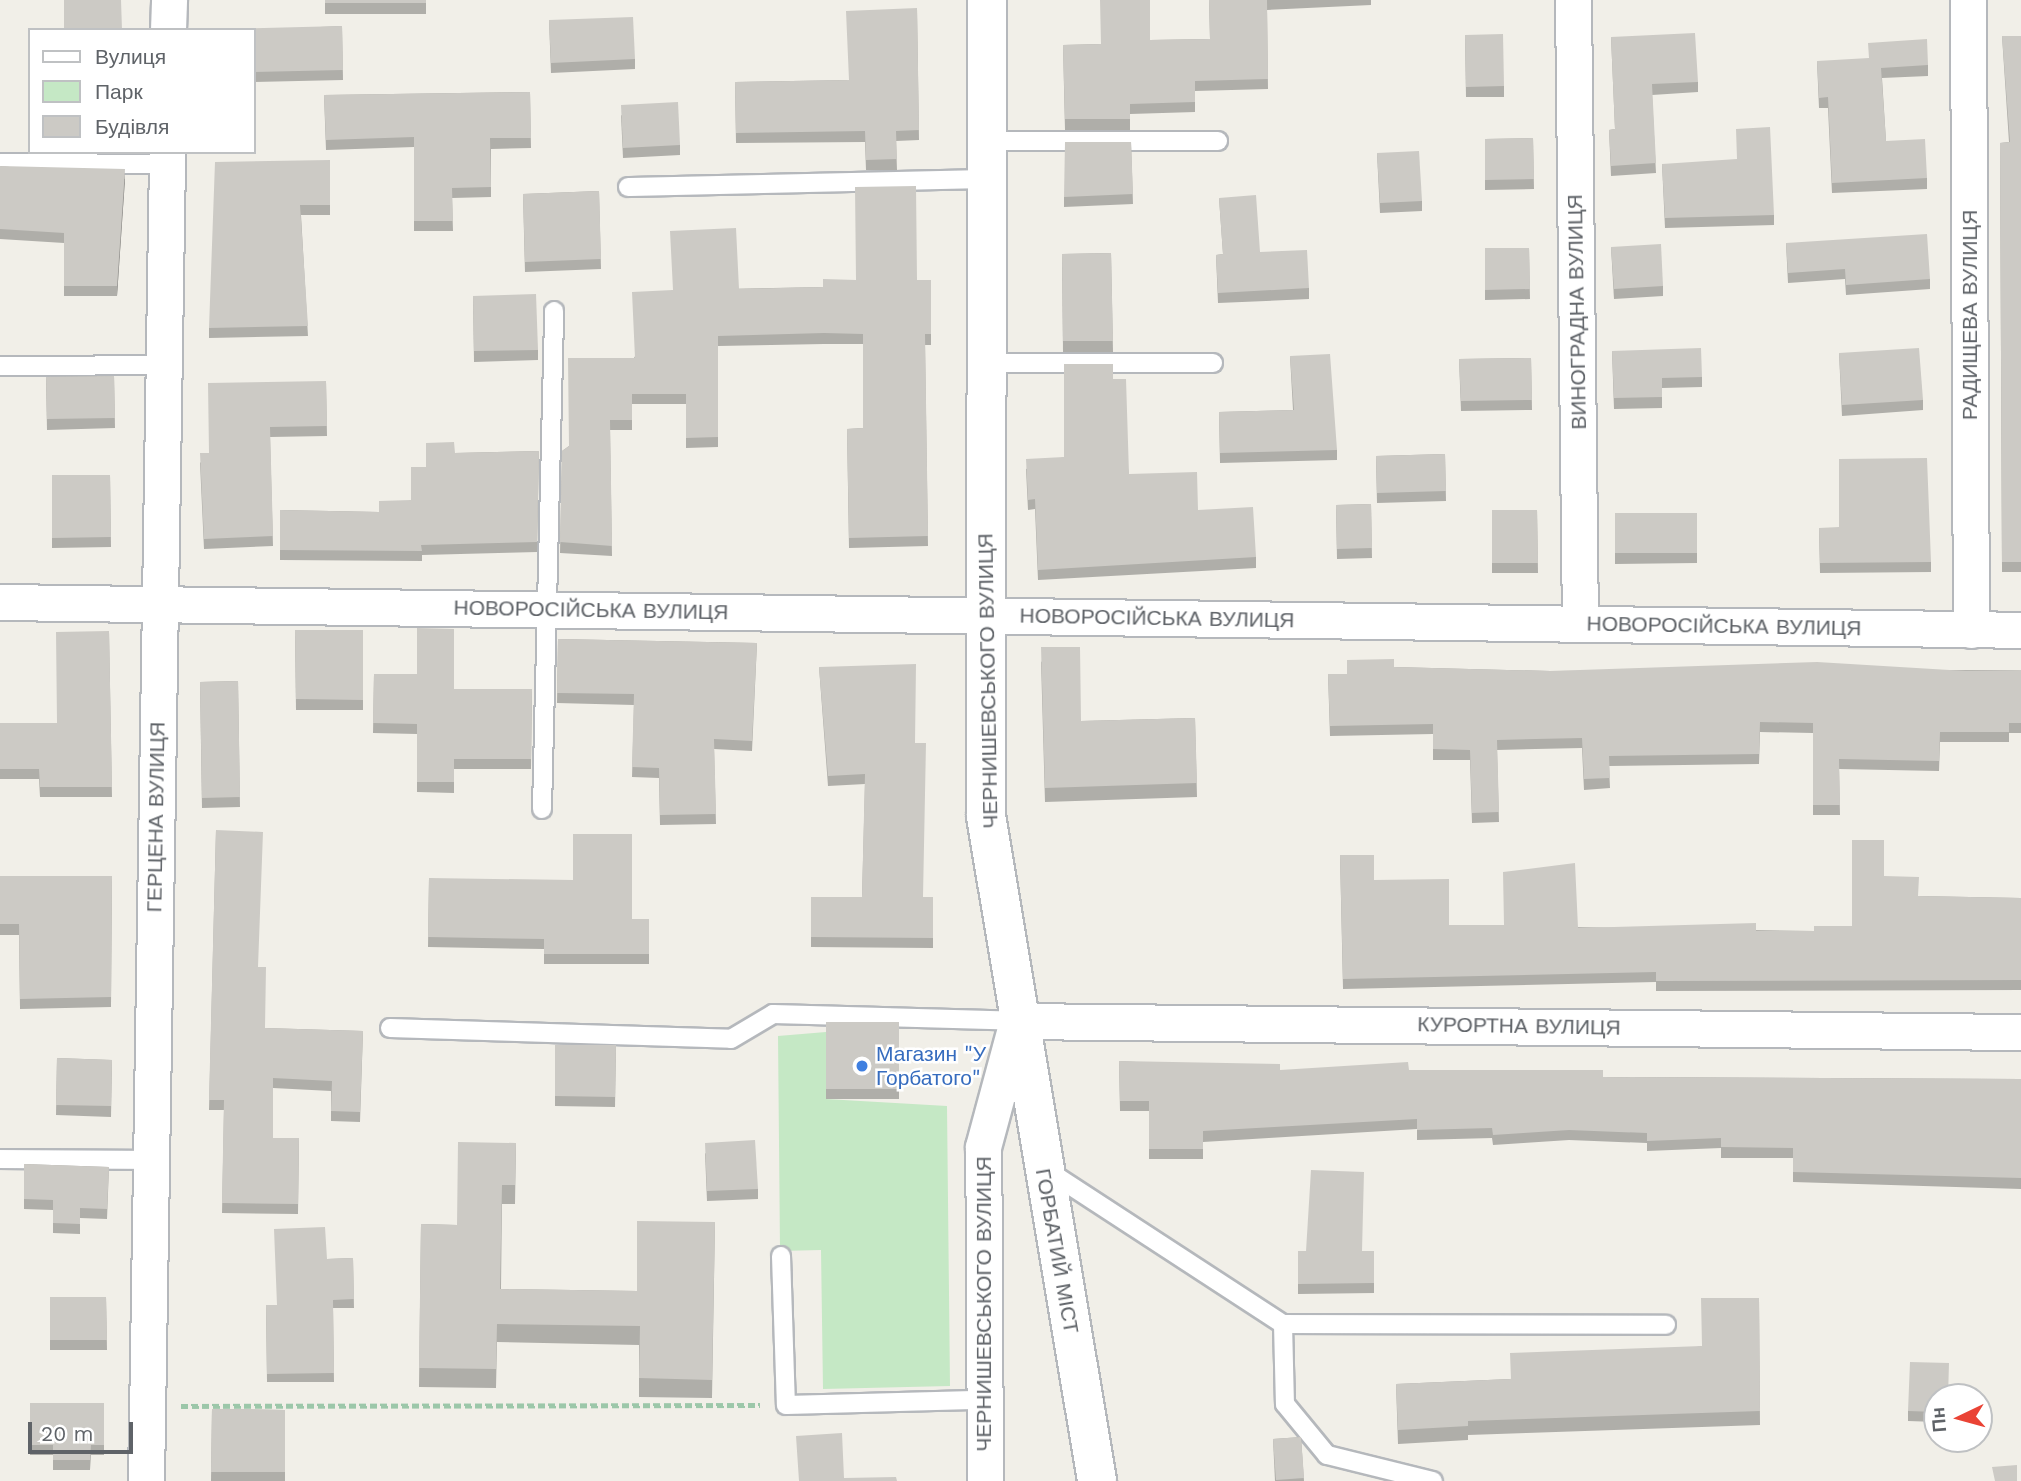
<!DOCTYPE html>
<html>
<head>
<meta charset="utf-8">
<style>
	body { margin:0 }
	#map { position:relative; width:2021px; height:1481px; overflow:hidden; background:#f1efe8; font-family:"Work Sans",sans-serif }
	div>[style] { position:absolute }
	.green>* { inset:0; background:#c5e8c5 }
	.path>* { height:4.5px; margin-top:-2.25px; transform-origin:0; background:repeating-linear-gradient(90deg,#9cc7a9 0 7px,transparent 0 10.5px) }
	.roads { filter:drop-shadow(2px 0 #b5b8bc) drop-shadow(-2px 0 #b5b8bc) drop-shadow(0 2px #b5b8bc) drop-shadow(0 -2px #b5b8bc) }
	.lane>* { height:18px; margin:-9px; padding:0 9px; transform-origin:9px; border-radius:9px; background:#fff }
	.street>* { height:35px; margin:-17.5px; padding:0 17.5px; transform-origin:17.5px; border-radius:17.5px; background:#fff }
	.secondary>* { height:38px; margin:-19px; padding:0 19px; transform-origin:19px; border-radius:19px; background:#fff }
	.wall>* { inset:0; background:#afaea9 }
	.shaded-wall>* { inset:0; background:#8f8d8a }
	.building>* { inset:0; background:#cccac5 }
	.dots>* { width:19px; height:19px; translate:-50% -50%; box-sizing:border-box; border:4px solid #fff; border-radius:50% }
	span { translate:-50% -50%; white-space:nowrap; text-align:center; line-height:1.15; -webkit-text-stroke:5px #fff; paint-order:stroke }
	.street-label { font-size:21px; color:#5f6368 }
	.shop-label { font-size:21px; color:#366cbe }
	.left { translate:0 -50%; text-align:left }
	.legend { position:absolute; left:28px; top:28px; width:228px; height:126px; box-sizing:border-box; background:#fff; border:2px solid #bfc1c3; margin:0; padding:9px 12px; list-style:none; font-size:21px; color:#5f6368 }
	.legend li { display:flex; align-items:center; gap:14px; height:35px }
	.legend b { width:35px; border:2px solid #bfc1c3 }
	.north { position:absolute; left:1923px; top:1383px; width:70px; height:70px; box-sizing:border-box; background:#fff; border:2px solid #bfc1c3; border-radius:50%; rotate:265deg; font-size:19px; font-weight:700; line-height:28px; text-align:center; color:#5f6368 }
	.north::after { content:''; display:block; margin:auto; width:24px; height:32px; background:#ea4335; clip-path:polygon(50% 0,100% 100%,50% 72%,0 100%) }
	.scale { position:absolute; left:28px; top:1422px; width:105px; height:32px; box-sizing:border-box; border:4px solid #5f6368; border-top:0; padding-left:9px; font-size:21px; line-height:24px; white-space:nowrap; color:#5f6368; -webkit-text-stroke:5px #fff; paint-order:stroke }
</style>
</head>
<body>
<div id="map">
	<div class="green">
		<div style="clip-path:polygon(826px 1032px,826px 1099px,947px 1106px,950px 1386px,823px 1389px,821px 1250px,780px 1251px,778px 1036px)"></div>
	</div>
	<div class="path">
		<div style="left:181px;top:1406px;width:579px;rotate:-0.1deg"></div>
	</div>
	<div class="roads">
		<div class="lane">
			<div style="left:987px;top:141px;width:231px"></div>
			<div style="left:0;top:163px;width:166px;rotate:0.3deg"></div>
			<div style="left:628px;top:187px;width:359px;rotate:-1.3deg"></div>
			<div style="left:986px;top:363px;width:227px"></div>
			<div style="left:0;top:366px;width:164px;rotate:-0.3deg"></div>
			<div style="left:542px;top:809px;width:498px;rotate:-88.6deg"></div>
			<div style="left:390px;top:1028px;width:341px;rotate:1.8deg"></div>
			<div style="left:731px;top:1039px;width:49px;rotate:-30.8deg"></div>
			<div style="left:773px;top:1014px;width:244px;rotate:1.6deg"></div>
			<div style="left:0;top:1159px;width:151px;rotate:0.4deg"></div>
			<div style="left:1048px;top:1171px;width:280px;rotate:33.1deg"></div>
			<div style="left:1283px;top:1324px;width:80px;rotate:88.6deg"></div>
			<div style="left:1285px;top:1404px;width:66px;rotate:50.5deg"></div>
			<div style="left:1327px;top:1455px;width:109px;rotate:13.8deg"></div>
			<div style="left:781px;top:1256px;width:149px;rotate:88.1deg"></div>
			<div style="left:786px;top:1405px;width:197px;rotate:-1.5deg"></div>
			<div style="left:1283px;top:1324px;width:383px;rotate:0.1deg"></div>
		</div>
		<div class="street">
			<div style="left:1573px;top:0;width:624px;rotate:89.36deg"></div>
			<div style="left:1968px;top:0;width:630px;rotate:89.73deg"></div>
			<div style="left:168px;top:30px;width:30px;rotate:-88deg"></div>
			<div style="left:0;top:602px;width:2021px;rotate:0.79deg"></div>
			<div style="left:146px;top:1481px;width:1329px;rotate:-89.09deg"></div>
			<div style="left:985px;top:1481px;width:334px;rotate:-90.3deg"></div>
			<div style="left:983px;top:1147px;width:131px;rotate:-74.9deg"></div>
			<div style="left:1017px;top:1021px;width:1004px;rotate:0.63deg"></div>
		</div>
		<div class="secondary">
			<div style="left:987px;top:0;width:816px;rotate:90.07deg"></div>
			<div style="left:986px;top:816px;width:674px;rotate:80.52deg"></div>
		</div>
	</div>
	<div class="wall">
		<div style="clip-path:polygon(325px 0,426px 0,426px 14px,325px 14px)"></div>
		<div style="clip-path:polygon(1209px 0,1371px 0,1371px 5px,1267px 10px,1268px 89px,1195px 91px,1195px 112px,1130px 114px,1130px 130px,1065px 130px,1063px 45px,1101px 44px,1150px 40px,1210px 39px)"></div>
		<div style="clip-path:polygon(917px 8px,919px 140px,896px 141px,897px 170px,866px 170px,865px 142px,736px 143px,735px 82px,849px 80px)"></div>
		<div style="clip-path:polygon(549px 20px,635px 59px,635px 69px,551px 73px)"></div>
		<div style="clip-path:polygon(342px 26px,343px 80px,254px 82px,254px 30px)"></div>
		<div style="clip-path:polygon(1465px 35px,1504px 86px,1504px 97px,1466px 97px)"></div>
		<div style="clip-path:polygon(2002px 36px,2021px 36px,2021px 572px,2002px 572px,2000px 143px,2009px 142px)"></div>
		<div style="clip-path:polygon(1611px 37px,1698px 82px,1698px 92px,1652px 95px,1656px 173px,1611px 176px,1609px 130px,1615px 129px)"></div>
		<div style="clip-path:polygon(1817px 61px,1928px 65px,1928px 76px,1882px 78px,1886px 141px,1927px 178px,1927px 189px,1832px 193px,1828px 108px,1819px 108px)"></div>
		<div style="clip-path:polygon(530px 92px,531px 148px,491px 149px,491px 197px,452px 198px,453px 231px,414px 231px,414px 147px,326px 150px,324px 95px)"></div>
		<div style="clip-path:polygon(621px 115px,680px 145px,680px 155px,623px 158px)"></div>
		<div style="clip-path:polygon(1533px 138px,1534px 189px,1485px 190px,1485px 139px)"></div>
		<div style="clip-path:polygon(1131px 142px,1133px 204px,1064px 207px,1064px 197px)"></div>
		<div style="clip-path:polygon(1377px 153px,1422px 201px,1422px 211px,1380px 213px)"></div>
		<div style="clip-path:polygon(330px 160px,330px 215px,301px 215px,308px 336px,209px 338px,209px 328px)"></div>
		<div style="clip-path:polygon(1662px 164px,1774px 215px,1774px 225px,1665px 228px)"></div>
		<div style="clip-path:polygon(0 166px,125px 179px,117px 296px,64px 296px,64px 243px,0 239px)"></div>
		<div style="clip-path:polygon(599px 191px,601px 269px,525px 272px,523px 194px)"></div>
		<div style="clip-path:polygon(1219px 198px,1260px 252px,1309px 288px,1309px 299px,1218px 303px,1216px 255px,1223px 254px)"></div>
		<div style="clip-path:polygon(1786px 243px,1930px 279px,1930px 289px,1846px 295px,1845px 279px,1788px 283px)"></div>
		<div style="clip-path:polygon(1611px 247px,1663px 286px,1663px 296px,1614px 299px)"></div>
		<div style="clip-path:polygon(1485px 248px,1529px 248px,1530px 299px,1485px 300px)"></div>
		<div style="clip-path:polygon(1111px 253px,1113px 352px,1063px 352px,1062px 254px)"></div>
		<div style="clip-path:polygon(917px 280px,931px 280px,931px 345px,925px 345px,928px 546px,849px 548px,847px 429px,863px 428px,863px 344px,824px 344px,718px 346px,718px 447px,686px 448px,686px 404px,632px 404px,632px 430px,610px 430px,612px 556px,560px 553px,562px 451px,569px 446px,634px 358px,672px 290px,823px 287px)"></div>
		<div style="clip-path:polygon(473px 296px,538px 350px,538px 360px,474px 362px)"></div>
		<div style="clip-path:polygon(1612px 351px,1702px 377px,1702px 387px,1662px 388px,1662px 408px,1614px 409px)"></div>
		<div style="clip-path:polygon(1839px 353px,1923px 400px,1923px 410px,1842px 416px)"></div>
		<div style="clip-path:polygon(1290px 356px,1337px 450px,1337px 460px,1220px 463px,1219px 412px,1293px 410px)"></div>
		<div style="clip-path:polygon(1531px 358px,1532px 410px,1461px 411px,1459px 359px)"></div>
		<div style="clip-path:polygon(114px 376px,115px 428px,47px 430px,46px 377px)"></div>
		<div style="clip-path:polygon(1113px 379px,1129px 474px,1198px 510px,1256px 557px,1256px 568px,1038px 580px,1035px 509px,1028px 510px,1026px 469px,1064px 457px)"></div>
		<div style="clip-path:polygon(326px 381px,327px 436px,270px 437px,273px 546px,204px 549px,200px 463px,209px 453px)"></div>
		<div style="clip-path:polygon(539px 451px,537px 552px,422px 555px,422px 561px,280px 560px,280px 510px,379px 512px,411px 500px,426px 467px,455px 453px)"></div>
		<div style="clip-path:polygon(1445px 454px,1446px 501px,1377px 503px,1376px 456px)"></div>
		<div style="clip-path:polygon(52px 475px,110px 475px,111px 547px,52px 548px)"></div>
		<div style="clip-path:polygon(1371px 504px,1372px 558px,1337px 559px,1336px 505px)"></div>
		<div style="clip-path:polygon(1492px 510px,1537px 510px,1538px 573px,1492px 573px)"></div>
		<div style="clip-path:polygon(1615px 513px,1697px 513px,1697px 563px,1615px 564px)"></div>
		<div style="clip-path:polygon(1819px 528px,1931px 562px,1931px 572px,1820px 573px)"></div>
		<div style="clip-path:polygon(295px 630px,363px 630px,363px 710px,296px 710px)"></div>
		<div style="clip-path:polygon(109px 631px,112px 797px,40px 797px,39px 779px,0 779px,0 723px,57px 723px)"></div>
		<div style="clip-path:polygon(558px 639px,757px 643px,752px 751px,714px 749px,716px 824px,660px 825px,659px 778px,632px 777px,634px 705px,557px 703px)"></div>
		<div style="clip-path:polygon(1041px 661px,1081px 721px,1195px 718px,1197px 797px,1045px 802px)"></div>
		<div style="clip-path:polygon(819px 667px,915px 743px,923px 897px,933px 897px,933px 948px,811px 947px,811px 897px,862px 897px,865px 784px,828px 786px)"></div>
		<div style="clip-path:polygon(1394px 667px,1550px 671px,2021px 670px,2021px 733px,2009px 733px,2009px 742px,1940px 742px,1939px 771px,1839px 769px,1840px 815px,1813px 815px,1813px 733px,1760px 732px,1759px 764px,1609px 766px,1610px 788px,1584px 790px,1582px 748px,1497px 750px,1499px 822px,1472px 823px,1470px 760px,1433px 760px,1433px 734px,1330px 736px,1328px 674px,1347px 674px)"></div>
		<div style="clip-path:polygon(374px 674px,454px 689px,532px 689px,531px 769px,454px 769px,454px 793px,417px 792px,417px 734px,373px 733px)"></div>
		<div style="clip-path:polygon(238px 681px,240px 807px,202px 808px,200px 682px)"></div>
		<div style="clip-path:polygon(216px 830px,258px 967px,265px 1028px,363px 1031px,360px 1122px,331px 1121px,331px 1091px,273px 1088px,273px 1138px,299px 1138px,298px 1214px,222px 1213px,224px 1110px,209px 1110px)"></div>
		<div style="clip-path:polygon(1340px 855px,1374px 880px,1449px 925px,1814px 931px,1852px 926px,1884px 876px,1918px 896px,2021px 898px,2021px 990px,1656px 991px,1656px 982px,1343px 989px)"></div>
		<div style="clip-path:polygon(0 876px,112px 876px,111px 1007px,20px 1009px,19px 935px,0 935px)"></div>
		<div style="clip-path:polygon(429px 878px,632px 919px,649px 919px,649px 964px,544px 964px,544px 949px,428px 947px)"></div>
		<div style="clip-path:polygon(826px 1022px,899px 1022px,899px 1099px,826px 1099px)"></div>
		<div style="clip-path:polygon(555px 1045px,616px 1045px,615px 1107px,555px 1106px)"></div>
		<div style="clip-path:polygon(57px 1058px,112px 1060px,111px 1117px,56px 1115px)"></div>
		<div style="clip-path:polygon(1119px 1061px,1280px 1070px,1409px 1070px,1603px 1077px,2021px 1079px,2021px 1189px,1793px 1182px,1793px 1158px,1721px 1158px,1721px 1148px,1647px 1151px,1647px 1143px,1569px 1140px,1493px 1145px,1492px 1138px,1417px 1140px,1417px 1129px,1203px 1142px,1203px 1159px,1149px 1159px,1149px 1111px,1120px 1111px)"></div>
		<div style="clip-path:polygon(516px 1143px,515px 1204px,502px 1204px,501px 1289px,637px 1291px,715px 1222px,712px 1398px,639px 1397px,639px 1345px,497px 1342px,496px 1388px,419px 1387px,421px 1224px,457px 1225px)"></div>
		<div style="clip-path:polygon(705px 1153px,758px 1189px,758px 1199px,707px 1201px)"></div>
		<div style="clip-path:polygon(24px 1164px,109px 1167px,107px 1219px,80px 1218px,80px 1234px,53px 1233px,53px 1210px,24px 1209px)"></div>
		<div style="clip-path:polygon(1298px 1251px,1374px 1251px,1374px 1293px,1298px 1294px)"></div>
		<div style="clip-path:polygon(353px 1258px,354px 1308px,333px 1308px,334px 1382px,267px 1382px,266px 1305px,277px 1305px,327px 1259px)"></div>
		<div style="clip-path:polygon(50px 1297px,106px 1297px,107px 1350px,50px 1350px)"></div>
		<div style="clip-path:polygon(1759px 1298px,1760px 1425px,1468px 1435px,1468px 1440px,1398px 1444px,1396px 1384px,1510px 1379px,1702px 1346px)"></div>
		<div style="clip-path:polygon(1937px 1397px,1937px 1422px,1908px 1421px,1908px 1411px)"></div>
		<div style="clip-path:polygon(30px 1403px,104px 1403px,104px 1455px,91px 1455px,90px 1470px,53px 1470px,53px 1455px,30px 1455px)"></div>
		<div style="clip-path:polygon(212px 1409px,285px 1410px,285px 1481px,211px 1481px)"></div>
		<div style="clip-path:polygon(1301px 1437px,1304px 1481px,1275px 1481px,1273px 1439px)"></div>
	</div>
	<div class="shaded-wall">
		<div style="clip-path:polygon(125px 169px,125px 179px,117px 296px,117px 286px)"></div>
	</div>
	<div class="building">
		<div style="clip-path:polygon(64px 0,121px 0,122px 30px,64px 30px)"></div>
		<div style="clip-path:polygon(325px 0,426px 0,426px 3px,325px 3px)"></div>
		<div style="clip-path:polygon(1100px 0,1150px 0,1150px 40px,1210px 39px,1209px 0,1267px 0,1268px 79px,1195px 81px,1195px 102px,1130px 104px,1130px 119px,1065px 119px,1063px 45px,1101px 44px)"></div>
		<div style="clip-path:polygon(917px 8px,919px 130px,896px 131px,897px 159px,866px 160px,865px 131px,736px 133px,735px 82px,849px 80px,846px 11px)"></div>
		<div style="clip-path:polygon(633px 17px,635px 59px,551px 63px,549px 20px)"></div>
		<div style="clip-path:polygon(342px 26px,343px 70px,254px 72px,254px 30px,224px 29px)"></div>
		<div style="clip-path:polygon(1695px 33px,1698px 82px,1652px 84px,1656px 163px,1611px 166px,1609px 130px,1615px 129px,1611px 37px)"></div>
		<div style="clip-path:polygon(1503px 34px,1504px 86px,1466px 87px,1465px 35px)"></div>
		<div style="clip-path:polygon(2002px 36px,2021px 36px,2021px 562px,2002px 562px,2000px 143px,2010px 142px)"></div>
		<div style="clip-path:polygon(1927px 39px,1928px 65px,1881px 68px,1886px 141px,1925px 139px,1927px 178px,1832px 183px,1828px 97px,1819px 98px,1817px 61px,1869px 58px,1868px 43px)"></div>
		<div style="clip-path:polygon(530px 92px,531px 138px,490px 138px,491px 187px,452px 188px,453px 221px,414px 221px,414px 137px,326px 140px,324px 95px)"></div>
		<div style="clip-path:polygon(678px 102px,680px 145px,623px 148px,621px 105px)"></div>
		<div style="clip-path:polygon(1770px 127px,1774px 215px,1665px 218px,1662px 164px,1737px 159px,1736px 129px)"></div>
		<div style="clip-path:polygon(1533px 138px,1534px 179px,1485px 180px,1485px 139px)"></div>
		<div style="clip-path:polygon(1065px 142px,1131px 142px,1133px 194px,1064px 197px)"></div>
		<div style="clip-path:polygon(1419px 151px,1422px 201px,1380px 203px,1377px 153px)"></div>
		<div style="clip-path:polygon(330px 160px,330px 205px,300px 205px,308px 326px,209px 328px,215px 162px)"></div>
		<div style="clip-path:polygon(0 166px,125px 169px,117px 286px,64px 286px,64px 233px,0 229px)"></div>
		<div style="clip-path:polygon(916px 186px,917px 280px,931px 280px,931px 334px,925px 334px,928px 536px,849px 538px,847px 429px,863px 428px,863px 334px,824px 333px,718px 336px,718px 437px,686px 438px,686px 394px,632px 394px,632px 420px,610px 420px,612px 546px,560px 542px,562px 451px,569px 446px,568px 358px,635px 358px,632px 292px,673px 290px,670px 231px,736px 228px,739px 289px,823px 287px,823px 279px,856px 280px,855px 187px)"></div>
		<div style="clip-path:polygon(599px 191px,601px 259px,525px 262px,523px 194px)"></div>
		<div style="clip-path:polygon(1256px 195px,1260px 252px,1307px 250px,1309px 288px,1218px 293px,1216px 255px,1223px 254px,1219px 198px)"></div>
		<div style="clip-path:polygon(1927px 234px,1930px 279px,1846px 285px,1845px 269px,1788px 273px,1786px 243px)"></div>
		<div style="clip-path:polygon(1661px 244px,1663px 286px,1614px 289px,1611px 247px)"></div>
		<div style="clip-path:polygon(1485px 248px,1529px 248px,1530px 289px,1485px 290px)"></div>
		<div style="clip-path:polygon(1111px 253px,1113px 341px,1063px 341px,1062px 254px)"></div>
		<div style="clip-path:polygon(536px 294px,538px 350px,474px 351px,473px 296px)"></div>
		<div style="clip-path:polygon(1701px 348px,1702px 377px,1662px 378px,1662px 397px,1614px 398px,1612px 351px)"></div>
		<div style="clip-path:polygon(1919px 348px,1923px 400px,1842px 405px,1839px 353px)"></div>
		<div style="clip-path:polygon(1330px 354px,1337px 450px,1220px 453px,1219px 412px,1294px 410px,1290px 356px)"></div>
		<div style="clip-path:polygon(1531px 358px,1532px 400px,1461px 401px,1459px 359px)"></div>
		<div style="clip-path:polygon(1064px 364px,1113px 364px,1113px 379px,1126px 379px,1129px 474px,1197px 472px,1198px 510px,1253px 507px,1256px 557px,1038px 570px,1035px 499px,1028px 500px,1026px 459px,1064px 457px)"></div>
		<div style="clip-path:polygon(114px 376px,115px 418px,47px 419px,46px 377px)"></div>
		<div style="clip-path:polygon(326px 381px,327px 426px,270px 427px,273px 536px,204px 539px,200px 453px,209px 453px,208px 383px)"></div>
		<div style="clip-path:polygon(454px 442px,455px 453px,539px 451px,537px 542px,421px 545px,422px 551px,280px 550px,280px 510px,379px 512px,379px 501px,411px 500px,411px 467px,426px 467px,426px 443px)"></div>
		<div style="clip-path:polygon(1445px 454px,1446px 491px,1377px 493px,1376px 456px)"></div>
		<div style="clip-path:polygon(1927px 458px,1931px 562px,1820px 563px,1819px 528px,1839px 527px,1839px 459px)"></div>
		<div style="clip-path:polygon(52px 475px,110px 475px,111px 537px,52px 538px)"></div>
		<div style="clip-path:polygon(1371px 504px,1372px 548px,1337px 549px,1336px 505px)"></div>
		<div style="clip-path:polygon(1492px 510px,1537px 510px,1538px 563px,1492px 563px)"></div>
		<div style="clip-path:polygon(1615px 513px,1697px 513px,1697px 553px,1615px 553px)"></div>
		<div style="clip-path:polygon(417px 628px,454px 629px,454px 689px,532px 689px,531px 759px,454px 759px,454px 782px,417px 782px,417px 724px,373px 723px,374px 674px,417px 674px)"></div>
		<div style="clip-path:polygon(295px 630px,363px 630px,363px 700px,296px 699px)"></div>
		<div style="clip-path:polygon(109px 631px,112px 787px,40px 787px,39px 769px,0 769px,0 723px,57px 723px,56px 632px)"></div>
		<div style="clip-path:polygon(558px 639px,757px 643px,752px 741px,714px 739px,716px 814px,660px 815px,659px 768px,632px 767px,634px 694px,557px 693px)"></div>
		<div style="clip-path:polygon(1041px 647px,1080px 647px,1081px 721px,1195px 718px,1197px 783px,1045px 788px)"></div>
		<div style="clip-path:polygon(1394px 659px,1394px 667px,1550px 671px,1817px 662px,1966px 671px,2021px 670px,2021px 723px,2009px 723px,2009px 732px,1940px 732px,1939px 761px,1839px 759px,1840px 805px,1813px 805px,1813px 723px,1760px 722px,1759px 754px,1609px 756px,1610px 778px,1584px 779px,1582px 738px,1497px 740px,1499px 812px,1472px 813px,1470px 750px,1433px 749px,1433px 724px,1330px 726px,1328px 674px,1347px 674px,1347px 660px)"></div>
		<div style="clip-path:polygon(916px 664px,915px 743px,926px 743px,923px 897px,933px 897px,933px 938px,811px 937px,811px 897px,862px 897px,865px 774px,828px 776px,819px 667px)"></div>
		<div style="clip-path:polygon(238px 681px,240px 797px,202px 798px,200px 682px)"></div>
		<div style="clip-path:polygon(216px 830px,263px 832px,258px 967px,266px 967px,265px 1028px,363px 1031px,360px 1112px,331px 1111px,332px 1081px,273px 1078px,273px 1138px,299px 1138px,298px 1204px,222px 1203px,224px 1100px,209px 1100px)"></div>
		<div style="clip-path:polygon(573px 834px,632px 834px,632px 919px,649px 919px,649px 954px,544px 954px,544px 939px,428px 937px,429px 878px,573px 880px)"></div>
		<div style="clip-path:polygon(1852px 840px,1884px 840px,1884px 876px,1919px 877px,1918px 896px,2021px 898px,2021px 980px,1656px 981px,1656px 972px,1343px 979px,1340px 855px,1374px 855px,1374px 880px,1449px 879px,1449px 925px,1504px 925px,1503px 872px,1575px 863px,1578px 928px,1756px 923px,1756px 931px,1814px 931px,1814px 926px,1852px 926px)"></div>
		<div style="clip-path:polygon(0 876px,112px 876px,111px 997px,20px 999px,19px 924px,0 924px)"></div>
		<div style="clip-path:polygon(826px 1022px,899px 1022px,899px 1089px,826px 1089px)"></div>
		<div style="clip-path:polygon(555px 1045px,616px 1045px,615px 1097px,555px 1096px)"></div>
		<div style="clip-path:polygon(57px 1058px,112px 1060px,111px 1106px,56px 1105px)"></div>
		<div style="clip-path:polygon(1119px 1061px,1280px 1064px,1280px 1070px,1408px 1062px,1409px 1070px,1603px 1070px,1603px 1077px,2021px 1079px,2021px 1178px,1793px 1172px,1793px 1148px,1721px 1147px,1721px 1138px,1647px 1141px,1647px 1133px,1569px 1130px,1493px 1135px,1492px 1128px,1417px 1130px,1417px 1119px,1203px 1131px,1203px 1149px,1149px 1149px,1149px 1101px,1120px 1101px)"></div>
		<div style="clip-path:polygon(755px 1140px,758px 1189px,707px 1191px,705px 1143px)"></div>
		<div style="clip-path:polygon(458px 1142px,516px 1143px,515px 1185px,502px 1185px,500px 1289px,637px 1291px,637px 1221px,715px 1222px,712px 1380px,639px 1378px,640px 1326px,497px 1324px,496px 1369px,419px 1368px,421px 1224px,457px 1225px)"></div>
		<div style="clip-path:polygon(24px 1164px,109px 1167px,107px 1209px,80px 1208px,80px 1224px,53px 1223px,53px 1200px,24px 1199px)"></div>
		<div style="clip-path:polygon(1311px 1170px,1364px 1172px,1362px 1251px,1374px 1251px,1374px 1283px,1298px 1284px,1298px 1251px,1306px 1251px)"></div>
		<div style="clip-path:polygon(325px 1227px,327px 1259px,353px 1258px,354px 1299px,333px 1300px,334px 1373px,267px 1374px,266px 1305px,277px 1305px,274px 1229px)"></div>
		<div style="clip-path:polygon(50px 1297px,106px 1297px,107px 1340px,50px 1340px)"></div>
		<div style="clip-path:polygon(1701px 1298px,1759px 1298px,1760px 1411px,1468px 1421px,1468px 1426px,1398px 1430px,1396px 1384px,1511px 1379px,1510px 1353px,1702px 1346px)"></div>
		<div style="clip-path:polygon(1910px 1362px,1949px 1363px,1948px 1397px,1937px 1397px,1937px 1412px,1908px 1411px)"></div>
		<div style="clip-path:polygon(30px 1403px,104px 1403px,104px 1445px,91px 1445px,90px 1460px,53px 1460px,53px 1445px,30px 1445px)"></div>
		<div style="clip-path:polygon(212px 1409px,285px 1410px,285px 1472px,211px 1472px)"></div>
		<div style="clip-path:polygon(842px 1433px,844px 1478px,896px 1477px,897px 1481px,799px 1481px,796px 1436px)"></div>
		<div style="clip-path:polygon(1301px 1437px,1304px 1478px,1276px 1480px,1273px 1439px)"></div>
		<div style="clip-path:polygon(2017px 1465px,2017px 1481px,1995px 1481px,1992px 1467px)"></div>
	</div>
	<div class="dots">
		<div style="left:862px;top:1066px;background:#3f7fe0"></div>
	</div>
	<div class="street-label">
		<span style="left:1577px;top:312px;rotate:-91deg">ВИНОГРАДНА ВУЛИЦЯ</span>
		<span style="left:1970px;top:315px;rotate:-90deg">РАДИЩЕВА ВУЛИЦЯ</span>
		<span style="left:591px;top:610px;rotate:1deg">НОВОРОСІЙСЬКА ВУЛИЦЯ</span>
		<span style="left:1157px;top:618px;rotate:1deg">НОВОРОСІЙСЬКА ВУЛИЦЯ</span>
		<span style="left:1724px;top:626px;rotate:1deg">НОВОРОСІЙСЬКА ВУЛИЦЯ</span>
		<span style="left:988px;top:681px;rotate:-91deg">ЧЕРНИШЕВСЬКОГО ВУЛИЦЯ</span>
		<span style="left:156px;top:817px;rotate:-89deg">ГЕРЦЕНА ВУЛИЦЯ</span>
		<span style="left:1519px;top:1026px;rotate:1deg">КУРОРТНА ВУЛИЦЯ</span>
		<span style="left:1057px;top:1251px;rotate:80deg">ГОРБАТИЙ МІСТ</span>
		<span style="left:984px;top:1304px;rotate:-90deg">ЧЕРНИШЕВСЬКОГО ВУЛИЦЯ</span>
	</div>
	<div class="shop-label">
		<span class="left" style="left:876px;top:1066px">Магазин "У<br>Горбатого"</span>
	</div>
	<ul class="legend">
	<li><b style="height:9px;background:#fff"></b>Вулиця</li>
	<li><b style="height:19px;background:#c5e8c5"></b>Парк</li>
	<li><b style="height:19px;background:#cccac5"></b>Будівля</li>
	</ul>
	<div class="north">Пн</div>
	<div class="scale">20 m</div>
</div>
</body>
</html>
